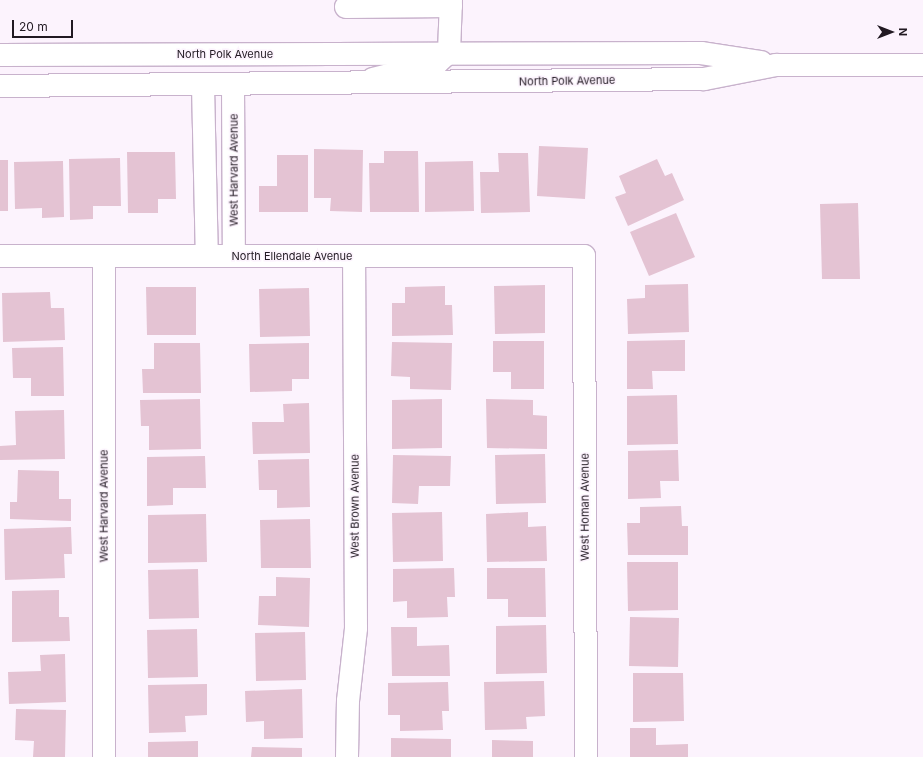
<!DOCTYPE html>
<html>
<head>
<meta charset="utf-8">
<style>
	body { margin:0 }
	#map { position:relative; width:923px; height:757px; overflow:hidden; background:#fcf3fd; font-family:Inter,sans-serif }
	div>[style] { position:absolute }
	.building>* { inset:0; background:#e4c3d3 }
	.roads { filter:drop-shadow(1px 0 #c8b2cc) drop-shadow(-1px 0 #c8b2cc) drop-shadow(0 1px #c8b2cc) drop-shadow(0 -1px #c8b2cc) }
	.minor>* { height:22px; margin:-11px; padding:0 11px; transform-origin:11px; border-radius:11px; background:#fff }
	.major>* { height:22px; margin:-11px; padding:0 11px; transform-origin:11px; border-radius:11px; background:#fff }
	span { translate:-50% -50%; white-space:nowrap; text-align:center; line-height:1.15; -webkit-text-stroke:3px #fcf3fd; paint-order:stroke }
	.street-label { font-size:11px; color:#211922 }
	.north { position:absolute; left:871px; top:12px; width:40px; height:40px; -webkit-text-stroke:3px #fcf3fd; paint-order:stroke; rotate:90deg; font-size:11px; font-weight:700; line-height:16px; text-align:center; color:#211922 }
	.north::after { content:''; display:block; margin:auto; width:14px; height:18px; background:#211922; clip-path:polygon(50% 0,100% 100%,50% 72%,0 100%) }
	.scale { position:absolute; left:12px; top:20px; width:61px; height:18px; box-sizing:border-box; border:2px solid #211922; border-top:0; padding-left:5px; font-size:12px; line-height:14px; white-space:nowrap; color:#211922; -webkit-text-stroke:3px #fcf3fd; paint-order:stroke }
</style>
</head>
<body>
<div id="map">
	<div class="building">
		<div style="clip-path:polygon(539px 146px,588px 148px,585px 199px,537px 196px)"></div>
		<div style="clip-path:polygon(314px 149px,363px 150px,362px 212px,330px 211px,331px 198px,314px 198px)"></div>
		<div style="clip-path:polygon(384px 151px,418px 151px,419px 212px,370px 212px,369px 163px,384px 163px)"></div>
		<div style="clip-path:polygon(127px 152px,175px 152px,176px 199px,158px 199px,158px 213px,128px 213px)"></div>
		<div style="clip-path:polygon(498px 153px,528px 153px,530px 212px,481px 213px,480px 172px,499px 172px)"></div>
		<div style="clip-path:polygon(277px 155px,308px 155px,308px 212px,259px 212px,259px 186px,277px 186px)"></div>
		<div style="clip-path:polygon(120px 158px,121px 206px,93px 206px,93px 219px,70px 220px,69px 159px)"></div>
		<div style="clip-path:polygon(657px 159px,665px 176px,672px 173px,684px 200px,628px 226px,615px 197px,626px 193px,619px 176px)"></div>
		<div style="clip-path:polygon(0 160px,8px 160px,8px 211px,0 211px)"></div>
		<div style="clip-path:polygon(63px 161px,64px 217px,42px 218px,42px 208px,15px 209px,14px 162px)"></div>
		<div style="clip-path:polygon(473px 161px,474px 211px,425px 212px,425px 162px)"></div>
		<div style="clip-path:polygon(858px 203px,860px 279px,822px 279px,820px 204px)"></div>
		<div style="clip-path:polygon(676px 213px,695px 257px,649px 276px,630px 232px)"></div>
		<div style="clip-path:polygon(688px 284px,689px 332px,628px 334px,627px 299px,645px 298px,645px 285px)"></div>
		<div style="clip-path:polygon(545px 285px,545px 333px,495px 334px,494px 286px)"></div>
		<div style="clip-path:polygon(445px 286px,445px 305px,452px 305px,453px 335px,392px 336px,392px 303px,405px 303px,405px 287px)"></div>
		<div style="clip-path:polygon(146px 287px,196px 287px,196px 335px,147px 335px)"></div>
		<div style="clip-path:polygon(309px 288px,310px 336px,260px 337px,259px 289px)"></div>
		<div style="clip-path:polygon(50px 292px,51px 308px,64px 308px,65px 340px,3px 342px,2px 293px)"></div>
		<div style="clip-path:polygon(685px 340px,685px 371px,652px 371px,653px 389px,627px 389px,627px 341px)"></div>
		<div style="clip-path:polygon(493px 341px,544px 341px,544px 389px,511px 389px,511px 372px,493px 372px)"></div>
		<div style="clip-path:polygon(392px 342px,452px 343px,451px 390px,410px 389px,410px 377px,391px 376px)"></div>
		<div style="clip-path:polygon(154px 343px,200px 343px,201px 393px,143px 393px,142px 369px,154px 369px)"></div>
		<div style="clip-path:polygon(309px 343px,309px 379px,292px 379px,292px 391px,250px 392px,249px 344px)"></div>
		<div style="clip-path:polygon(63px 347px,64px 396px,31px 396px,31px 378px,13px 378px,12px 348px)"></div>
		<div style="clip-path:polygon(677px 395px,678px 444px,627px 445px,627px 396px)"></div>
		<div style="clip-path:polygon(200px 399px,201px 449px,149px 450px,149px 426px,141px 426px,140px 400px)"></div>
		<div style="clip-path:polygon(442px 399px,442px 448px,392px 449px,392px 400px)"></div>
		<div style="clip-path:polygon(486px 399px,533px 400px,533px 415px,547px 416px,547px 449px,487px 448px)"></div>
		<div style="clip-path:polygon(309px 403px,310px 453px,253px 454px,252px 422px,284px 422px,283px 404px)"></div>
		<div style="clip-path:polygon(64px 410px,65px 459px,0 460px,0 446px,16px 445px,15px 411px)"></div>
		<div style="clip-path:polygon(678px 450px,679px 481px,660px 481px,661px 498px,628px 499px,628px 451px)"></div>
		<div style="clip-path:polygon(545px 454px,546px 503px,496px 504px,495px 455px)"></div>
		<div style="clip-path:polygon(393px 455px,451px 456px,450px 486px,419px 486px,418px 504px,392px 503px)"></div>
		<div style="clip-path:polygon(205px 456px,206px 488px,173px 488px,173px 505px,147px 506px,147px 457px)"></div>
		<div style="clip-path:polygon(309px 459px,310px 507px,277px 508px,277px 490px,259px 490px,258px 460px)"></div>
		<div style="clip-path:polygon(18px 470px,59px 471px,59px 499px,71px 499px,71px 521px,10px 519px,10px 502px,17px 502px)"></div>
		<div style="clip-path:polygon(681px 506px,682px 526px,688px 526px,688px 555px,628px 555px,627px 523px,640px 523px,640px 507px)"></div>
		<div style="clip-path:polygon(442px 512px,443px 561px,393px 562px,392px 513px)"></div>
		<div style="clip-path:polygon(528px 512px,528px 527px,546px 526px,547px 561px,487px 562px,486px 514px)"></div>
		<div style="clip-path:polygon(206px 514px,207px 562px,148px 563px,148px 515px)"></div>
		<div style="clip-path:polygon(310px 519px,311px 568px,261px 568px,260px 520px)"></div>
		<div style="clip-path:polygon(71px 527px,72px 554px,64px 554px,65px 578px,5px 580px,4px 529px)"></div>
		<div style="clip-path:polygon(627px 562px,678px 562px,678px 610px,628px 611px)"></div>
		<div style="clip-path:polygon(454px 568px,455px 597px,447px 597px,448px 617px,407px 618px,407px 601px,393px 602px,393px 569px)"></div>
		<div style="clip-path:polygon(487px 568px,545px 568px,546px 617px,508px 617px,508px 599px,487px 599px)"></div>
		<div style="clip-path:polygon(198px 569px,199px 618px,149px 619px,148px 570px)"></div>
		<div style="clip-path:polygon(276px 577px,310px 578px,309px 627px,258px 625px,259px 596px,276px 596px)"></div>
		<div style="clip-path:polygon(59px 590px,59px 617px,69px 617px,70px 641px,12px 642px,12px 591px)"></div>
		<div style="clip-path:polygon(630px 617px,679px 618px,678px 667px,629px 666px)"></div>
		<div style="clip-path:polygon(546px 625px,547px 673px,496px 674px,496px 626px)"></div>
		<div style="clip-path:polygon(391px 627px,417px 627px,417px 646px,449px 645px,450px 676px,392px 676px)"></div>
		<div style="clip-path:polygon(197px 629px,198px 677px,148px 678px,147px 630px)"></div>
		<div style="clip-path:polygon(305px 632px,306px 680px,256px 681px,255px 633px)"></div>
		<div style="clip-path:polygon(65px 654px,66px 702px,9px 704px,8px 672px,41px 671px,40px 655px)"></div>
		<div style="clip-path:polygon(633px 673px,683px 673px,684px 721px,633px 722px)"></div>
		<div style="clip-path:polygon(544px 681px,545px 716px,526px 717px,527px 729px,485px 730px,484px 682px)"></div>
		<div style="clip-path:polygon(448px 682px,449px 711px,442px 711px,443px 730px,400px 731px,400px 715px,388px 715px,388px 683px)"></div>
		<div style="clip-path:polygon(207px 684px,207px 715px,185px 716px,186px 732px,149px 733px,148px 685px)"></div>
		<div style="clip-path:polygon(302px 689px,303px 738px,264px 739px,264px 721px,246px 722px,245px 691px)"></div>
		<div style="clip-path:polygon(16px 709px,66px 710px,65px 757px,33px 757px,34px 741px,15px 740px)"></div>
		<div style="clip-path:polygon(630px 728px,656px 728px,656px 745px,688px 744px,688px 757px,630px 757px)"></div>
		<div style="clip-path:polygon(391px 738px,451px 739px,451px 757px,391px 757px)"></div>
		<div style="clip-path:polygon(492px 740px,533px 741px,533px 757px,492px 757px)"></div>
		<div style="clip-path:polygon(198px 741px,198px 757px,148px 757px,148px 742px)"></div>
		<div style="clip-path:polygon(252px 747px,302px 748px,302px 757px,251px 757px)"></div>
	</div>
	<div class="roads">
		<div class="minor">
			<div style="left:346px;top:7px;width:105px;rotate:-0.5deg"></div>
			<div style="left:776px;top:65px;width:54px"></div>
			<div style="left:373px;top:79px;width:66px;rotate:-14deg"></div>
			<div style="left:437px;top:63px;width:16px;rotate:-43deg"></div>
			<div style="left:449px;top:52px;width:52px;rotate:-87.8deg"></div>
			<div style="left:233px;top:85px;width:171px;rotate:89.7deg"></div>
			<div style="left:203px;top:86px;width:170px;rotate:88.7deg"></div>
			<div style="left:0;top:256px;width:584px"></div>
			<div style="left:584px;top:256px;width:501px;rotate:89.77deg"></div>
			<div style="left:104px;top:256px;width:501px;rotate:90deg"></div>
			<div style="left:347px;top:757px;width:56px;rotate:-89deg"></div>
			<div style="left:348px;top:701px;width:73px;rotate:-83.7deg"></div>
			<div style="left:356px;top:628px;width:372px;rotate:-90.3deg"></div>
		</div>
		<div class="major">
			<div style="left:0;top:55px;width:701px;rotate:-0.16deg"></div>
			<div style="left:701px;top:53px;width:61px;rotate:8.5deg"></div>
			<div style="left:830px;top:65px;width:93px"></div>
			<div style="left:0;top:86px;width:704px;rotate:-0.57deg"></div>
			<div style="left:704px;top:79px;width:73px;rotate:-11deg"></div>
		</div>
	</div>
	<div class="street-label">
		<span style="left:225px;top:54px">North Polk Avenue</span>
		<span style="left:567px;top:81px;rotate:-1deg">North Polk Avenue</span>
		<span style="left:234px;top:170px;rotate:-90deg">West Harvard Avenue</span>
		<span style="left:292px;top:256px">North Ellendale Avenue</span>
		<span style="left:104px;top:506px;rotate:-90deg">West Harvard Avenue</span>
		<span style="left:355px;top:506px;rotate:-90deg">West Brown Avenue</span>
		<span style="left:585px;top:507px;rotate:-90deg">West Homan Avenue</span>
	</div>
	<div class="north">N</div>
	<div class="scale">20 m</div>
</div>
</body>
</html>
